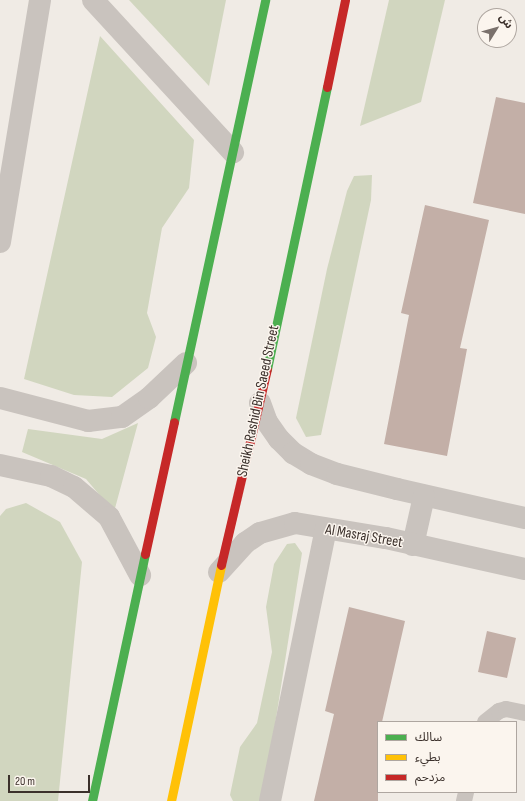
<!DOCTYPE html>
<html>
<head>
<meta charset="utf-8">
<style>
	body { margin:0 }
	#map { position:relative; width:525px; height:801px; overflow:hidden; background:#f0ebe5; font-family:"Sofia Sans Condensed","Noto Sans Arabic",sans-serif }
	div>[style] { position:absolute }
	.green>* { inset:0; background:#d1d6bf }
	.building>* { inset:0; background:#c3afa7 }
	.lane>* { height:16px; margin:-8px; padding:0 8px; transform-origin:8px; border-radius:8px; background:#c9c3be }
	.street>* { height:22px; margin:-11px; padding:0 11px; transform-origin:11px; border-radius:11px; background:#c9c3be }
	.fast>* { height:9px; margin:-4.5px; padding:0 4.5px; transform-origin:4.5px; border-radius:4.5px; background:#4caf50 }
	.slow>* { height:9px; margin:-4.5px; padding:0 4.5px; transform-origin:4.5px; border-radius:4.5px; background:#ffc107 }
	.jam>* { height:9px; margin:-4.5px; padding:0 4.5px; transform-origin:4.5px; border-radius:4.5px; background:#c62828 }
	span { translate:-50% -50%; white-space:nowrap; text-align:center; line-height:1.15; -webkit-text-stroke:3px #fbf5ee; paint-order:stroke }
	.street-label { font-size:15px; color:#3b302b }
	.legend { position:absolute; left:377px; top:721px; width:140px; height:72px; box-sizing:border-box; background:#fbf5ee; border:1px solid #aea6a0; margin:0; padding:5px 7px; list-style:none; font-size:12px; color:#3b302b }
	.legend li { display:flex; align-items:center; gap:8px; height:20px }
	.legend b { width:20px; border:1px solid #aea6a0 }
	.north { position:absolute; left:477px; top:8px; width:40px; height:40px; box-sizing:border-box; background:#fbf5ee; border:1px solid #aea6a0; border-radius:50%; rotate:53deg; font-size:11px; font-weight:700; line-height:16px; text-align:center; color:#3b302b }
	.north::after { content:''; display:block; margin:auto; width:14px; height:18px; background:#7a716c; clip-path:polygon(50% 0,100% 100%,50% 72%,0 100%) }
	.scale { position:absolute; left:8px; top:775px; width:82px; height:18px; box-sizing:border-box; border:2px solid #3b302b; border-top:0; padding-left:5px; font-size:12px; line-height:14px; white-space:nowrap; color:#3b302b; -webkit-text-stroke:3px #fbf5ee; paint-order:stroke }
</style>
</head>
<body>
<div id="map">
	<div class="green">
		<div style="clip-path:polygon(129px 0,226px 0,209px 86px)"></div>
		<div style="clip-path:polygon(389px 0,445px 0,421px 102px,360px 126px)"></div>
		<div style="clip-path:polygon(100px 36px,194px 140px,189px 188px,162px 228px,147px 313px,156px 337px,148px 368px,112px 397px,74px 395px,24px 379px)"></div>
		<div style="clip-path:polygon(372px 175px,371px 200px,321px 435px,306px 437px,296px 418px,327px 269px,347px 191px,354px 176px)"></div>
		<div style="clip-path:polygon(138px 423px,114px 512px,86px 479px,22px 452px,28px 429px,102px 439px)"></div>
		<div style="clip-path:polygon(26px 503px,60px 522px,82px 562px,58px 801px,0 801px,0 516px,6px 509px)"></div>
		<div style="clip-path:polygon(295px 543px,302px 553px,263px 801px,233px 801px,230px 795px,240px 747px,257px 723px,272px 652px,266px 607px,274px 564px,287px 544px)"></div>
	</div>
	<div class="building">
		<div style="clip-path:polygon(496px 97px,525px 103px,525px 214px,473px 203px)"></div>
		<div style="clip-path:polygon(425px 205px,489px 220px,460px 348px,467px 349px,447px 456px,384px 444px,409px 315px,401px 313px)"></div>
		<div style="clip-path:polygon(349px 607px,405px 621px,382px 722px,378px 722px,378px 801px,314px 801px,334px 714px,325px 711px)"></div>
		<div style="clip-path:polygon(487px 631px,516px 638px,507px 678px,478px 672px)"></div>
	</div>
	<div class="lane">
		<div style="left:485px;top:722px;width:18px;rotate:-38deg"></div>
		<div style="left:499px;top:711px;width:7px;rotate:-16deg"></div>
		<div style="left:506px;top:709px;width:19px;rotate:12deg"></div>
		<div style="left:464px;top:801px;width:9px;rotate:-77deg"></div>
	</div>
	<div class="street">
		<div style="left:93px;top:0;width:207px;rotate:47.4deg"></div>
		<div style="left:0;top:242px;width:245px;rotate:-80.6deg"></div>
		<div style="left:0;top:398px;width:91px;rotate:14.6deg"></div>
		<div style="left:88px;top:421px;width:34px;rotate:-7deg"></div>
		<div style="left:122px;top:417px;width:33px;rotate:-35deg"></div>
		<div style="left:149px;top:398px;width:51px;rotate:-43.4deg"></div>
		<div style="left:260px;top:403px;width:20px;rotate:70deg"></div>
		<div style="left:267px;top:422px;width:21px;rotate:55deg"></div>
		<div style="left:279px;top:439px;width:20px;rotate:45deg"></div>
		<div style="left:293px;top:453px;width:21px;rotate:31deg"></div>
		<div style="left:311px;top:464px;width:28px;rotate:21deg"></div>
		<div style="left:337px;top:474px;width:62px;rotate:14deg"></div>
		<div style="left:397px;top:489px;width:131px;rotate:12.8deg"></div>
		<div style="left:0;top:465px;width:52px;rotate:12.2deg"></div>
		<div style="left:51px;top:476px;width:25px;rotate:26deg"></div>
		<div style="left:74px;top:487px;width:46px;rotate:40.6deg"></div>
		<div style="left:109px;top:517px;width:66px;rotate:61.9deg"></div>
		<div style="left:413px;top:545px;width:50px;rotate:-77.3deg"></div>
		<div style="left:219px;top:572px;width:39px;rotate:-48deg"></div>
		<div style="left:245px;top:543px;width:18px;rotate:-34deg"></div>
		<div style="left:260px;top:533px;width:36px;rotate:-16deg"></div>
		<div style="left:295px;top:523px;width:92px;rotate:9.4deg"></div>
		<div style="left:386px;top:538px;width:142px;rotate:12.6deg"></div>
		<div style="left:270px;top:801px;width:278px;rotate:-78.4deg"></div>
	</div>
	<div class="fast">
		<div style="left:267px;top:369px;width:288px;rotate:-78deg"></div>
		<div style="left:174px;top:422px;width:432px;rotate:-77.8deg"></div>
		<div style="left:92px;top:801px;width:253px;rotate:-77.9deg"></div>
	</div>
	<div class="slow">
		<div style="left:171px;top:801px;width:241px;rotate:-78deg"></div>
	</div>
	<div class="jam">
		<div style="left:327px;top:87px;width:89px;rotate:-78.3deg"></div>
		<div style="left:145px;top:554px;width:135px;rotate:-77.6deg"></div>
		<div style="left:221px;top:565px;width:201px;rotate:-76.8deg"></div>
	</div>
	<div class="street-label">
		<span style="left:258px;top:401px;rotate:-78deg">Sheikh Rashid Bin Saeed Street</span>
		<span style="left:364px;top:536px;rotate:10deg">Al Masraj Street</span>
	</div>
	<ul class="legend">
	<li><b style="height:5px;background:#4caf50"></b>سالك</li>
	<li><b style="height:5px;background:#ffc107"></b>بطيء</li>
	<li><b style="height:5px;background:#c62828"></b>مزدحم</li>
	</ul>
	<div class="north">ش</div>
	<div class="scale">20 m</div>
</div>
</body>
</html>
